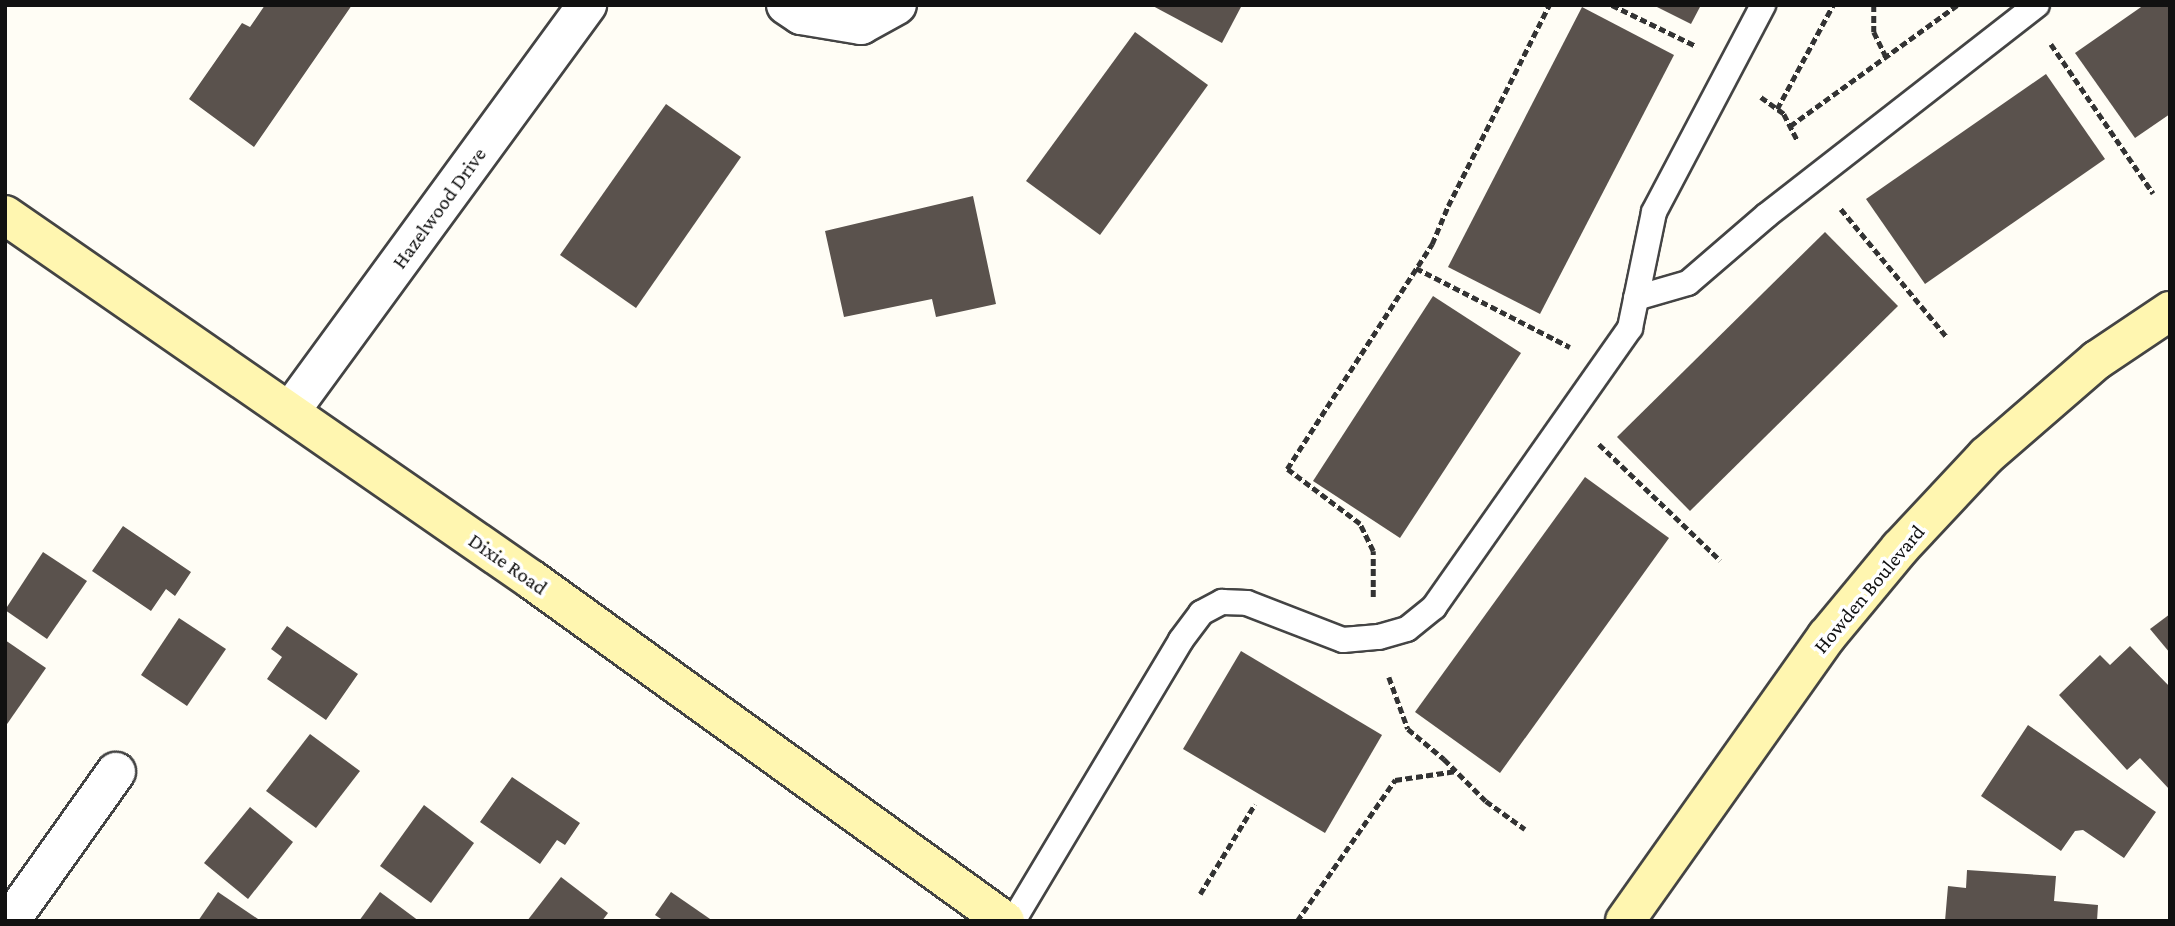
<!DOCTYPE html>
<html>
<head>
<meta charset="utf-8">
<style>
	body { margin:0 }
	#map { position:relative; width:2175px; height:926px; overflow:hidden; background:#fffdf5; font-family:"Crimson Pro",serif }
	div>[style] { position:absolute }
	.building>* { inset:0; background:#5a524d }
	.path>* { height:4.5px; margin-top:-2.25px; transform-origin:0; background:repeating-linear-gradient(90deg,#333 0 7px,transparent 0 10.5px) }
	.roads { filter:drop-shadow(2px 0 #444) drop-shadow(-2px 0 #444) drop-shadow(0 2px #444) drop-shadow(0 -2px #444) }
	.lane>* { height:24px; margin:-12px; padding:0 12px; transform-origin:12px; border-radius:12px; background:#fff }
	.street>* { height:38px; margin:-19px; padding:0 19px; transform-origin:19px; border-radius:19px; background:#fff }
	.secondary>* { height:38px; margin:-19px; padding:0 19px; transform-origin:19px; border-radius:19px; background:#fff6b0 }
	span { translate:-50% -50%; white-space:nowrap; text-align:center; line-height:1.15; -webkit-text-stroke:7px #fff; paint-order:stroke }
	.street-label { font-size:21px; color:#111 }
	.frame { position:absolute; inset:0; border:7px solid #111; pointer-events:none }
</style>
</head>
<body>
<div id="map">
	<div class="building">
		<div style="clip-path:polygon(265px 5px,352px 5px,254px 147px,189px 99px,242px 23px,250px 27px)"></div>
		<div style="clip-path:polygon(1151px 5px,1242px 5px,1222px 43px)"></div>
		<div style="clip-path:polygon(1653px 5px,1701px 5px,1691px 24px)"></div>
		<div style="clip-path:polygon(2144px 5px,2170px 5px,2170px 114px,2135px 138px,2075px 53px)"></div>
		<div style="clip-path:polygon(1582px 7px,1674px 55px,1540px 314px,1448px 267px)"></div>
		<div style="clip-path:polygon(1135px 32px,1208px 85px,1100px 235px,1026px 181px)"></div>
		<div style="clip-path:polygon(2046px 74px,2105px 159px,1925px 284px,1866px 199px)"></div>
		<div style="clip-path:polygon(666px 104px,741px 157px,636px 308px,560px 255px)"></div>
		<div style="clip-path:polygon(973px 196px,996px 304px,936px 317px,932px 299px,844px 317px,825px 231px)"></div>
		<div style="clip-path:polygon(1825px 232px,1898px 306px,1690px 511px,1617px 437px)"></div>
		<div style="clip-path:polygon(1433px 296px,1521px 353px,1400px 538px,1313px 481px)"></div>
		<div style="clip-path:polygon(1585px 477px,1669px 538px,1500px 773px,1415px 712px)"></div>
		<div style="clip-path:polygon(123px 526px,191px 572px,175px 596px,166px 589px,151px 611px,92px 571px)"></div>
		<div style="clip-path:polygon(43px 552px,87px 581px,47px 639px,5px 610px)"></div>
		<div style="clip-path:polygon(2170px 614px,2170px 653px,2150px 629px)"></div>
		<div style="clip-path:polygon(179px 618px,226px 649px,187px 706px,141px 675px)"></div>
		<div style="clip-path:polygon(287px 626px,358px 674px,326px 720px,267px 679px,282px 657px,271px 649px)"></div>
		<div style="clip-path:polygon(5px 640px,46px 668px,5px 727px)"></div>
		<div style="clip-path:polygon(2130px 646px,2170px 687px,2170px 790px,2140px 758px,2127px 770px,2059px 695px,2100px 655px,2110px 665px)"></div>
		<div style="clip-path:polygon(1241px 651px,1382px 735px,1325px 833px,1183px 749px)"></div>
		<div style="clip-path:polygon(2028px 725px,2156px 812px,2124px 858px,2083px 830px,2075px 831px,2061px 851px,1981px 796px)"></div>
		<div style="clip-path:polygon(310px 734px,360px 771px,316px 828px,266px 791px)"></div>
		<div style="clip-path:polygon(512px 777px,580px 823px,565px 845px,557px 840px,540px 864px,480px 822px)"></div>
		<div style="clip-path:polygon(424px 805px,474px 843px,431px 903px,380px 866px)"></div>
		<div style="clip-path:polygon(250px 807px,293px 842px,248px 899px,204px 863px)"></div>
		<div style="clip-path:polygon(1967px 870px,2056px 876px,2054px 901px,2098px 905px,2097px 921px,1945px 921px,1948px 886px,1966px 888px)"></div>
		<div style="clip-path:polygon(561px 877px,608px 913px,602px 921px,527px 921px)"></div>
		<div style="clip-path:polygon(218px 892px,261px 921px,198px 921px)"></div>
		<div style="clip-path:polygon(380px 892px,419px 921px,359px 921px)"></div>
		<div style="clip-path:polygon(671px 892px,713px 921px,664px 921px,655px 915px)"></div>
	</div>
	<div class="path">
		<div style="left:1612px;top:5px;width:93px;rotate:26deg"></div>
		<div style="left:1874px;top:5px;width:27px;rotate:90deg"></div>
		<div style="left:1874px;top:32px;width:28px;rotate:64deg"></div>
		<div style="left:2051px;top:44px;width:181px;rotate:55.6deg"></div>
		<div style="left:1761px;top:97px;width:29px;rotate:36deg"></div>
		<div style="left:1784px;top:114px;width:29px;rotate:63deg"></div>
		<div style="left:1777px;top:109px;width:118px;rotate:-61.7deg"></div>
		<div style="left:1790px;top:126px;width:206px;rotate:-35.9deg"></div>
		<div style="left:1841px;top:209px;width:165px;rotate:50.4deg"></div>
		<div style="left:1416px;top:268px;width:173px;rotate:27.2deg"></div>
		<div style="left:1599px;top:444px;width:168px;rotate:43.8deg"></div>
		<div style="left:1373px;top:597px;width:46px;rotate:-90deg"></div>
		<div style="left:1373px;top:551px;width:30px;rotate:-116deg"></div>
		<div style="left:1360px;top:524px;width:91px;rotate:-143deg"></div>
		<div style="left:1287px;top:469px;width:268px;rotate:-57.2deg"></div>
		<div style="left:1432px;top:244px;width:41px;rotate:-67.2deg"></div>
		<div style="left:1448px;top:206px;width:225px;rotate:-63.3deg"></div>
		<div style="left:1389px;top:677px;width:55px;rotate:69.9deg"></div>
		<div style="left:1408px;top:729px;width:47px;rotate:39.8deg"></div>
		<div style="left:1444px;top:759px;width:59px;rotate:45deg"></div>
		<div style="left:1486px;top:801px;width:48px;rotate:35.7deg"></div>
		<div style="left:1200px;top:894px;width:105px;rotate:-58.6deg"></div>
		<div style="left:1297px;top:921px;width:172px;rotate:-55.2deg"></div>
		<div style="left:1395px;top:780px;width:62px;rotate:-8.4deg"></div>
	</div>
	<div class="roads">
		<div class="lane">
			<div style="left:1636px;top:298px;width:54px;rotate:-16.1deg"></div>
			<div style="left:1688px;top:283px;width:104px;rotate:-40.7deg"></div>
			<div style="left:1767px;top:215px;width:342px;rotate:-37.9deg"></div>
			<div style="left:1013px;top:921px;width:327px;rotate:-59.1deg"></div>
			<div style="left:1181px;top:640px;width:34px;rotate:-53deg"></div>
			<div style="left:1201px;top:613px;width:24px;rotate:-28deg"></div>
			<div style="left:1222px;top:602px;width:25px;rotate:2deg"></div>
			<div style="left:1247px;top:603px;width:103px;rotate:21.1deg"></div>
			<div style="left:1343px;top:640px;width:36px;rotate:-5deg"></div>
			<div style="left:1379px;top:637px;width:29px;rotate:-16deg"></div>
			<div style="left:1407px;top:629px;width:35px;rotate:-39deg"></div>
			<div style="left:1434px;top:607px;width:341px;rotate:-54.9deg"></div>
			<div style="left:1630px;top:328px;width:118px;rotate:-78.3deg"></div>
			<div style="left:1654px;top:212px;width:234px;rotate:-62.2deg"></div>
		</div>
		<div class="street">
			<div style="left:786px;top:5px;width:18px;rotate:34deg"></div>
			<div style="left:801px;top:15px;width:61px;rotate:9.5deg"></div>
			<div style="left:861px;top:25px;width:41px;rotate:-29.1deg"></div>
			<div style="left:291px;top:410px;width:502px;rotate:-53.84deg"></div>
			<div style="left:10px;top:921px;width:183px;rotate:-54.6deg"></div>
		</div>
		<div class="secondary">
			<div style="left:5px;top:215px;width:641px;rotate:34.71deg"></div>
			<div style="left:532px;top:580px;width:583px;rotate:35.79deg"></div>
			<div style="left:1625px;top:921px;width:349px;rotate:-54.7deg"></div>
			<div style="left:1827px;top:636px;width:114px;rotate:-50.3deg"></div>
			<div style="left:1900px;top:548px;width:126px;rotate:-46.9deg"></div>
			<div style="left:1986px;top:456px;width:147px;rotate:-40.9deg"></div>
			<div style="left:2097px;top:360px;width:88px;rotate:-33.9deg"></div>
		</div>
	</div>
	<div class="street-label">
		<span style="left:439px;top:208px;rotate:-54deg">Hazelwood Drive</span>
		<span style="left:508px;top:564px;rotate:35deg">Dixie Road</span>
		<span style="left:1869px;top:589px;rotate:-50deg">Howden Boulevard</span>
	</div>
	<div class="frame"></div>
</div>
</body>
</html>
